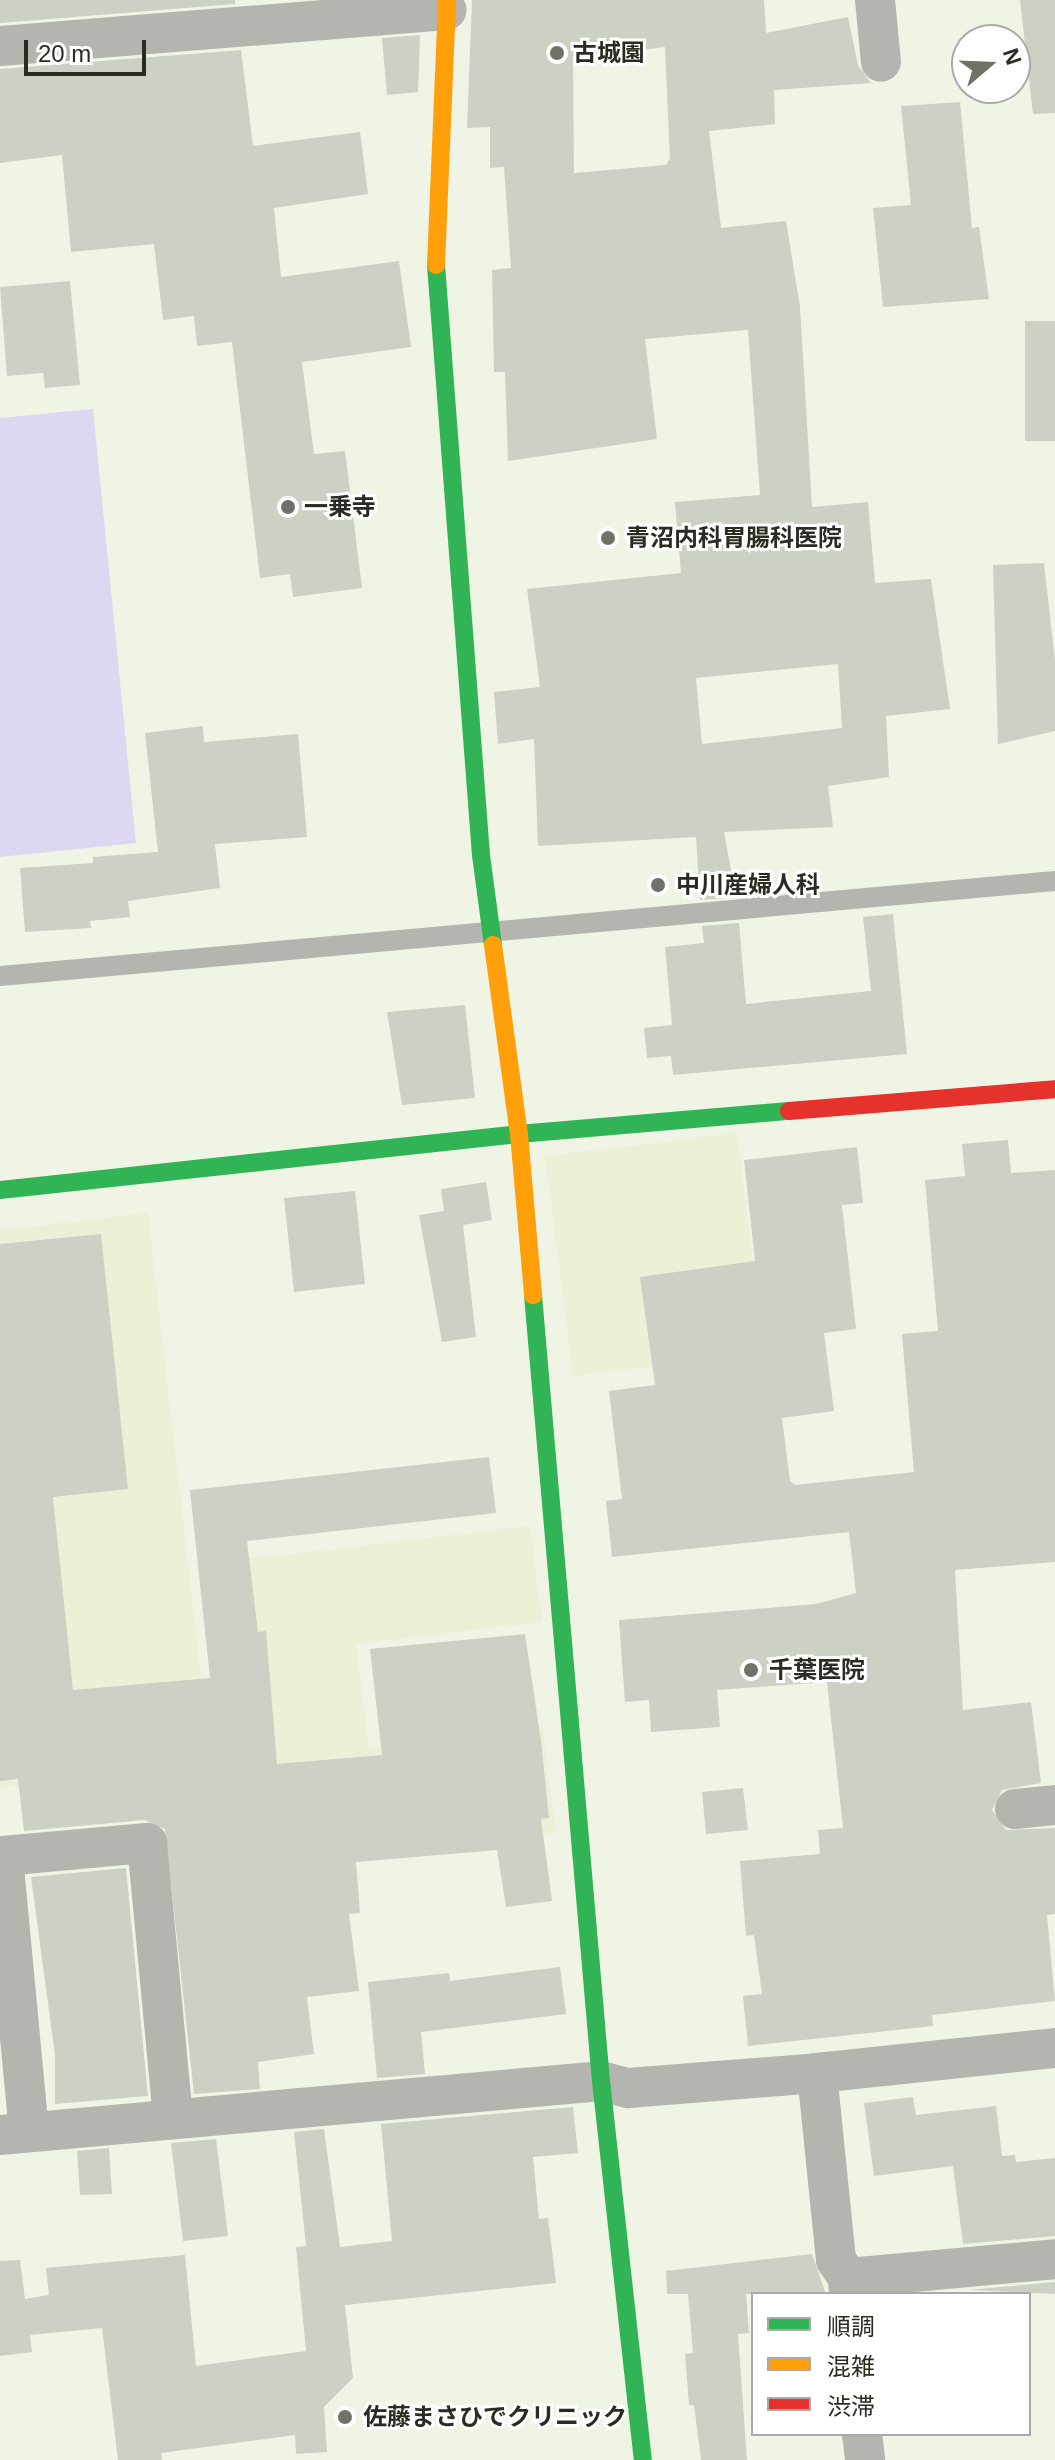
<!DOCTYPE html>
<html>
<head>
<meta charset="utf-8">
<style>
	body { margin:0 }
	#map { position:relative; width:1055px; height:2460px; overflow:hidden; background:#f0f4e5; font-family:Helvetica,"Noto Sans JP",sans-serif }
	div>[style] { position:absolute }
	.built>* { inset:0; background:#ebf1d7 }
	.green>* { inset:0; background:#ddd7f1 }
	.building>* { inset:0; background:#cdd0c4 }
	.lane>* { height:20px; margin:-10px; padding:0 10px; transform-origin:10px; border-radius:10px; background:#b4b5af }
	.street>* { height:40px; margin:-20px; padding:0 20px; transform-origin:20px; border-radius:20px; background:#b4b5af }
	.fast>* { height:18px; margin:-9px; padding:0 9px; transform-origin:9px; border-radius:9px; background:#30b455 }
	.slow>* { height:18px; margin:-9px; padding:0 9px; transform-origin:9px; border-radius:9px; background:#ff9f0a }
	.jam>* { height:18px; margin:-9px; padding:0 9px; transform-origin:9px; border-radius:9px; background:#e5322d }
	.dots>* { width:22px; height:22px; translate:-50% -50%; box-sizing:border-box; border:4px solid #fff; border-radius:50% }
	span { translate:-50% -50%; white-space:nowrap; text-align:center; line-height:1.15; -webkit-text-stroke:6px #fff; paint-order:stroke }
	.poi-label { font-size:24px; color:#2a2c22; font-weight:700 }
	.left { translate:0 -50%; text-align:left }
	.legend { position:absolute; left:751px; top:2292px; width:280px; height:144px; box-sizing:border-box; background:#fff; border:2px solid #aaaba7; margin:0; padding:10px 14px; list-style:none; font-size:24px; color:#2a2c22 }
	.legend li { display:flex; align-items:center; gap:16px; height:40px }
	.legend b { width:40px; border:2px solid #aaaba7 }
	.north { position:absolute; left:951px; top:24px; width:80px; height:80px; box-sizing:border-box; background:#fff; border:2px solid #aaaba7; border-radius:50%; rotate:71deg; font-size:22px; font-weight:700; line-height:32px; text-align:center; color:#2a2c22 }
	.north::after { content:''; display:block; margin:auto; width:28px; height:36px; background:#6f7266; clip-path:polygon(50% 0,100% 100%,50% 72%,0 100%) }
	.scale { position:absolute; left:24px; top:40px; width:122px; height:36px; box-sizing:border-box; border:4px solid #2a2c22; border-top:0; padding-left:10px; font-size:24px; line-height:28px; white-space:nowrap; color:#2a2c22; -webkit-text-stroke:6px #fff; paint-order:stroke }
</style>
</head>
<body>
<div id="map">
	<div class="built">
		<div style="clip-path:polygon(737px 1133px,765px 1353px,573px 1376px,545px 1156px)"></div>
		<div style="clip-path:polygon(148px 1213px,211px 1764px,0 1788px,0 1230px)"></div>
		<div style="clip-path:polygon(530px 1526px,542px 1622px,356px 1644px,369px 1747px,543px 1727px,556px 1833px,234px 1871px,197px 1565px)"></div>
	</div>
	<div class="green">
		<div style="clip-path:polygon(93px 409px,136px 843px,0 857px,0 418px)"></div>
	</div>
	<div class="building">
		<div style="clip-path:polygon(0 0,235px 0,235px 4px,0 23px)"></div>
		<div style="clip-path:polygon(evenodd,472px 0,764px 0,766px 33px,848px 17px,858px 65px,871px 83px,774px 90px,775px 124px,709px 131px,721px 228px,786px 221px,800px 307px,812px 507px,868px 502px,875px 583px,931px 579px,950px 709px,886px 716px,889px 777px,828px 786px,833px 827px,724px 832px,736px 897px,700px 900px,696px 837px,538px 846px,534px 739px,498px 744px,494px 692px,540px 687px,527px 589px,681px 573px,675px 502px,760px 495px,748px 330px,645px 339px,657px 439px,508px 461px,505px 372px,494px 372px,492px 270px,511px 268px,504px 167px,490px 168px,490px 127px,467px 128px,472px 0,665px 47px,670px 159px,666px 165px,574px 173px,573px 58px,665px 47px,472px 0,838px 664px,842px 728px,702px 744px,696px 678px,838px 664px)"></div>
		<div style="clip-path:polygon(1020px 0,1055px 0,1055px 113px,1033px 114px)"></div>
		<div style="clip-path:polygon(420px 35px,418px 92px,387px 95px,382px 38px)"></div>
		<div style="clip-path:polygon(241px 50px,253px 146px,360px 132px,368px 194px,274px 208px,281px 277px,399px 261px,411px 347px,302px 362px,314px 454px,345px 451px,362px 588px,293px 597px,290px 574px,260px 578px,232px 342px,197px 346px,194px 316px,163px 320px,154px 244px,71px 252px,62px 155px,0 163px,0 69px)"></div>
		<div style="clip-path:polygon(960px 102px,972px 228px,979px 227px,989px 299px,883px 307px,873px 208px,911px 205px,901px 106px)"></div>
		<div style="clip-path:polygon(70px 281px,80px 385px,45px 388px,43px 373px,7px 376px,0 287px)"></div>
		<div style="clip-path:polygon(1025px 321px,1055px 321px,1055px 441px,1025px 441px)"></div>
		<div style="clip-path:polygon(1044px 563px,1055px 660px,1055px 731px,998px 744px,993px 565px)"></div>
		<div style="clip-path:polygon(203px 726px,204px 742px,298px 734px,307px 837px,215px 844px,220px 888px,128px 901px,130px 917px,90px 921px,91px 928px,25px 932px,20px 868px,93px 863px,93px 857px,158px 852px,145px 733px)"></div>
		<div style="clip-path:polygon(893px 914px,907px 1054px,673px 1075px,671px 1056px,647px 1058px,644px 1028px,672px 1025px,665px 947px,704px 943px,702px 926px,739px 923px,746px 1004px,871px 991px,863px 917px)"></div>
		<div style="clip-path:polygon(465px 1005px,475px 1098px,402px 1105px,387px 1012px)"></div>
		<div style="clip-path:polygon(1008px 1140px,1011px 1173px,1055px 1170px,1055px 1562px,955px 1570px,963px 1710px,1031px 1702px,1041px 1783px,1002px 1790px,992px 1810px,1006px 1830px,1055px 1828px,1055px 1914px,1047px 1915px,1055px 2001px,932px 2015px,933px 2026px,748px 2046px,743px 1996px,762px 1994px,754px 1935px,746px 1936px,740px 1861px,820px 1854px,818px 1830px,843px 1828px,827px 1682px,717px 1690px,720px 1727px,651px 1732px,649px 1700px,625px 1702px,619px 1620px,816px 1604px,856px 1593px,849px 1532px,612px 1557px,606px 1501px,622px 1499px,609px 1391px,655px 1385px,640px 1277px,755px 1261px,744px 1160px,857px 1147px,863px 1203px,842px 1205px,856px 1329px,824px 1333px,834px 1411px,782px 1418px,790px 1481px,795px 1485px,914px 1472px,902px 1334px,938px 1331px,925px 1180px,965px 1176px,962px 1144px)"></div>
		<div style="clip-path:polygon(486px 1182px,492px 1220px,463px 1225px,476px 1337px,442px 1342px,419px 1215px,444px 1211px,441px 1189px)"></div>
		<div style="clip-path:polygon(355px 1191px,365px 1284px,294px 1292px,284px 1198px)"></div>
		<div style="clip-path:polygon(101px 1234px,128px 1489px,53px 1497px,73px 1690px,210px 1678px,190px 1490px,489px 1457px,496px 1513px,247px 1541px,258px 1632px,266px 1631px,277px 1764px,382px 1755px,370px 1649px,525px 1634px,541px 1741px,549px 1818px,541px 1819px,552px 1901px,506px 1907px,497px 1850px,356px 1862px,360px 1913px,349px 1914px,359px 1991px,307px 1997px,314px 2054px,258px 2062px,260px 2089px,194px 2094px,165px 1829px,145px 1820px,24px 1831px,18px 1779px,0 1781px,0 1244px)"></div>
		<div style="clip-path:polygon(743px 1788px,748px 1830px,706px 1834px,702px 1792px)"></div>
		<div style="clip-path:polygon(126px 1868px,148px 2096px,55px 2104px,55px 2055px,31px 1877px)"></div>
		<div style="clip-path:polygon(560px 1967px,566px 2014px,421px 2032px,425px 2074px,377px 2078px,368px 1982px,449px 1973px,450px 1981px)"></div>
		<div style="clip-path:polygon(913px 2097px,916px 2115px,996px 2106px,1002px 2156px,1015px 2155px,1016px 2162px,1055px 2158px,1055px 2236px,963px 2244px,953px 2166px,874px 2176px,864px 2103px)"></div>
		<div style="clip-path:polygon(573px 2107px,578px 2153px,533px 2157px,539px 2219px,548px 2218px,556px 2283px,345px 2305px,353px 2378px,324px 2407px,327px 2452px,296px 2454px,295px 2435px,161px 2453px,162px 2460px,118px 2460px,102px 2328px,30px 2335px,32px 2352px,0 2356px,0 2261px,20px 2260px,25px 2299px,49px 2295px,46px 2268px,185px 2255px,196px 2366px,306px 2351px,296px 2247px,306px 2246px,294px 2132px,324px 2129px,340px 2247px,392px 2241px,381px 2124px)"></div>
		<div style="clip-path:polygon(216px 2139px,228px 2236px,183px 2241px,171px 2143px)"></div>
		<div style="clip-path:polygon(109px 2148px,112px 2194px,80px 2195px,77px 2151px)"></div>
		<div style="clip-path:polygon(812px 2254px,826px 2294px,746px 2294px,749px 2333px,738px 2334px,747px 2460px,701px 2460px,694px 2405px,689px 2405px,685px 2354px,693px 2353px,688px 2294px,667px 2294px,666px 2271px)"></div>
		<div style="clip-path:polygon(1055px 2282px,1055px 2294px,968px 2290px)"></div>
	</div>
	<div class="lane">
		<div style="left:0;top:976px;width:1059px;rotate:-5.15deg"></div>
	</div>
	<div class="street">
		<div style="left:875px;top:0;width:62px;rotate:84.5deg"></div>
		<div style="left:0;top:46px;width:448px;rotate:-4.6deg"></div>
		<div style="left:1015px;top:1809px;width:40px;rotate:-5.7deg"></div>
		<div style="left:817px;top:2073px;width:188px;rotate:84.2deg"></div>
		<div style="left:836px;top:2260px;width:22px;rotate:56deg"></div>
		<div style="left:29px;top:2132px;width:277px;rotate:-95.4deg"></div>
		<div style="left:3px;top:1856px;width:145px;rotate:-5.2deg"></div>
		<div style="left:147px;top:1843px;width:277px;rotate:84.6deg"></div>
		<div style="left:0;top:2135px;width:603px;rotate:-5.13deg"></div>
		<div style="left:601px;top:2081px;width:28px;rotate:15deg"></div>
		<div style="left:628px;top:2088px;width:190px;rotate:-4.5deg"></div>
		<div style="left:817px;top:2073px;width:239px;rotate:-6deg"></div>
		<div style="left:849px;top:2294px;width:16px;rotate:-94deg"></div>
		<div style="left:848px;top:2278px;width:208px;rotate:-5.2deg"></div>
		<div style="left:862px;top:2434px;width:26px;rotate:83deg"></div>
	</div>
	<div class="fast">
		<div style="left:436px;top:265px;width:592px;rotate:85.64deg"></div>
		<div style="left:481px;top:855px;width:91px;rotate:82.4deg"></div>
		<div style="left:0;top:1190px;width:522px;rotate:-6.16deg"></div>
		<div style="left:519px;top:1134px;width:271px;rotate:-4.9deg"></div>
		<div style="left:533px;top:1295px;width:789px;rotate:85.06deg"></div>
		<div style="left:601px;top:2081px;width:381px;rotate:83.7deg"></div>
	</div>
	<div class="slow">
		<div style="left:436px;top:265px;width:265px;rotate:-87.6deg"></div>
		<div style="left:493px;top:945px;width:191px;rotate:82.2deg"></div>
		<div style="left:519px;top:1134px;width:162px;rotate:85deg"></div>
	</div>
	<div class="jam">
		<div style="left:789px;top:1111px;width:267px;rotate:-4.7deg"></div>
	</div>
	<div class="dots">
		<div style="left:557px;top:53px;background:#6f7266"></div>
		<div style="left:288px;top:507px;background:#6f7266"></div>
		<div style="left:608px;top:538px;background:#6f7266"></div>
		<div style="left:658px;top:885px;background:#6f7266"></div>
		<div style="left:751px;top:1670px;background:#6f7266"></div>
		<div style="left:345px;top:2417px;background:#6f7266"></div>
	</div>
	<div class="poi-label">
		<span class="left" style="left:573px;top:53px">古城園</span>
		<span class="left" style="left:304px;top:507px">一乗寺</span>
		<span class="left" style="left:626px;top:538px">青沼内科胃腸科医院</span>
		<span class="left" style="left:676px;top:885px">中川産婦人科</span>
		<span class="left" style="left:769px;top:1670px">千葉医院</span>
		<span class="left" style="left:363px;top:2417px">佐藤まさひでクリニック</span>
	</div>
	<ul class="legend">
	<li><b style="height:10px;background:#30b455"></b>順調</li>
	<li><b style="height:10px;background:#ff9f0a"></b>混雑</li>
	<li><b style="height:10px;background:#e5322d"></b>渋滞</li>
	</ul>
	<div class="north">N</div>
	<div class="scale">20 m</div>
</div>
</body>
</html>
